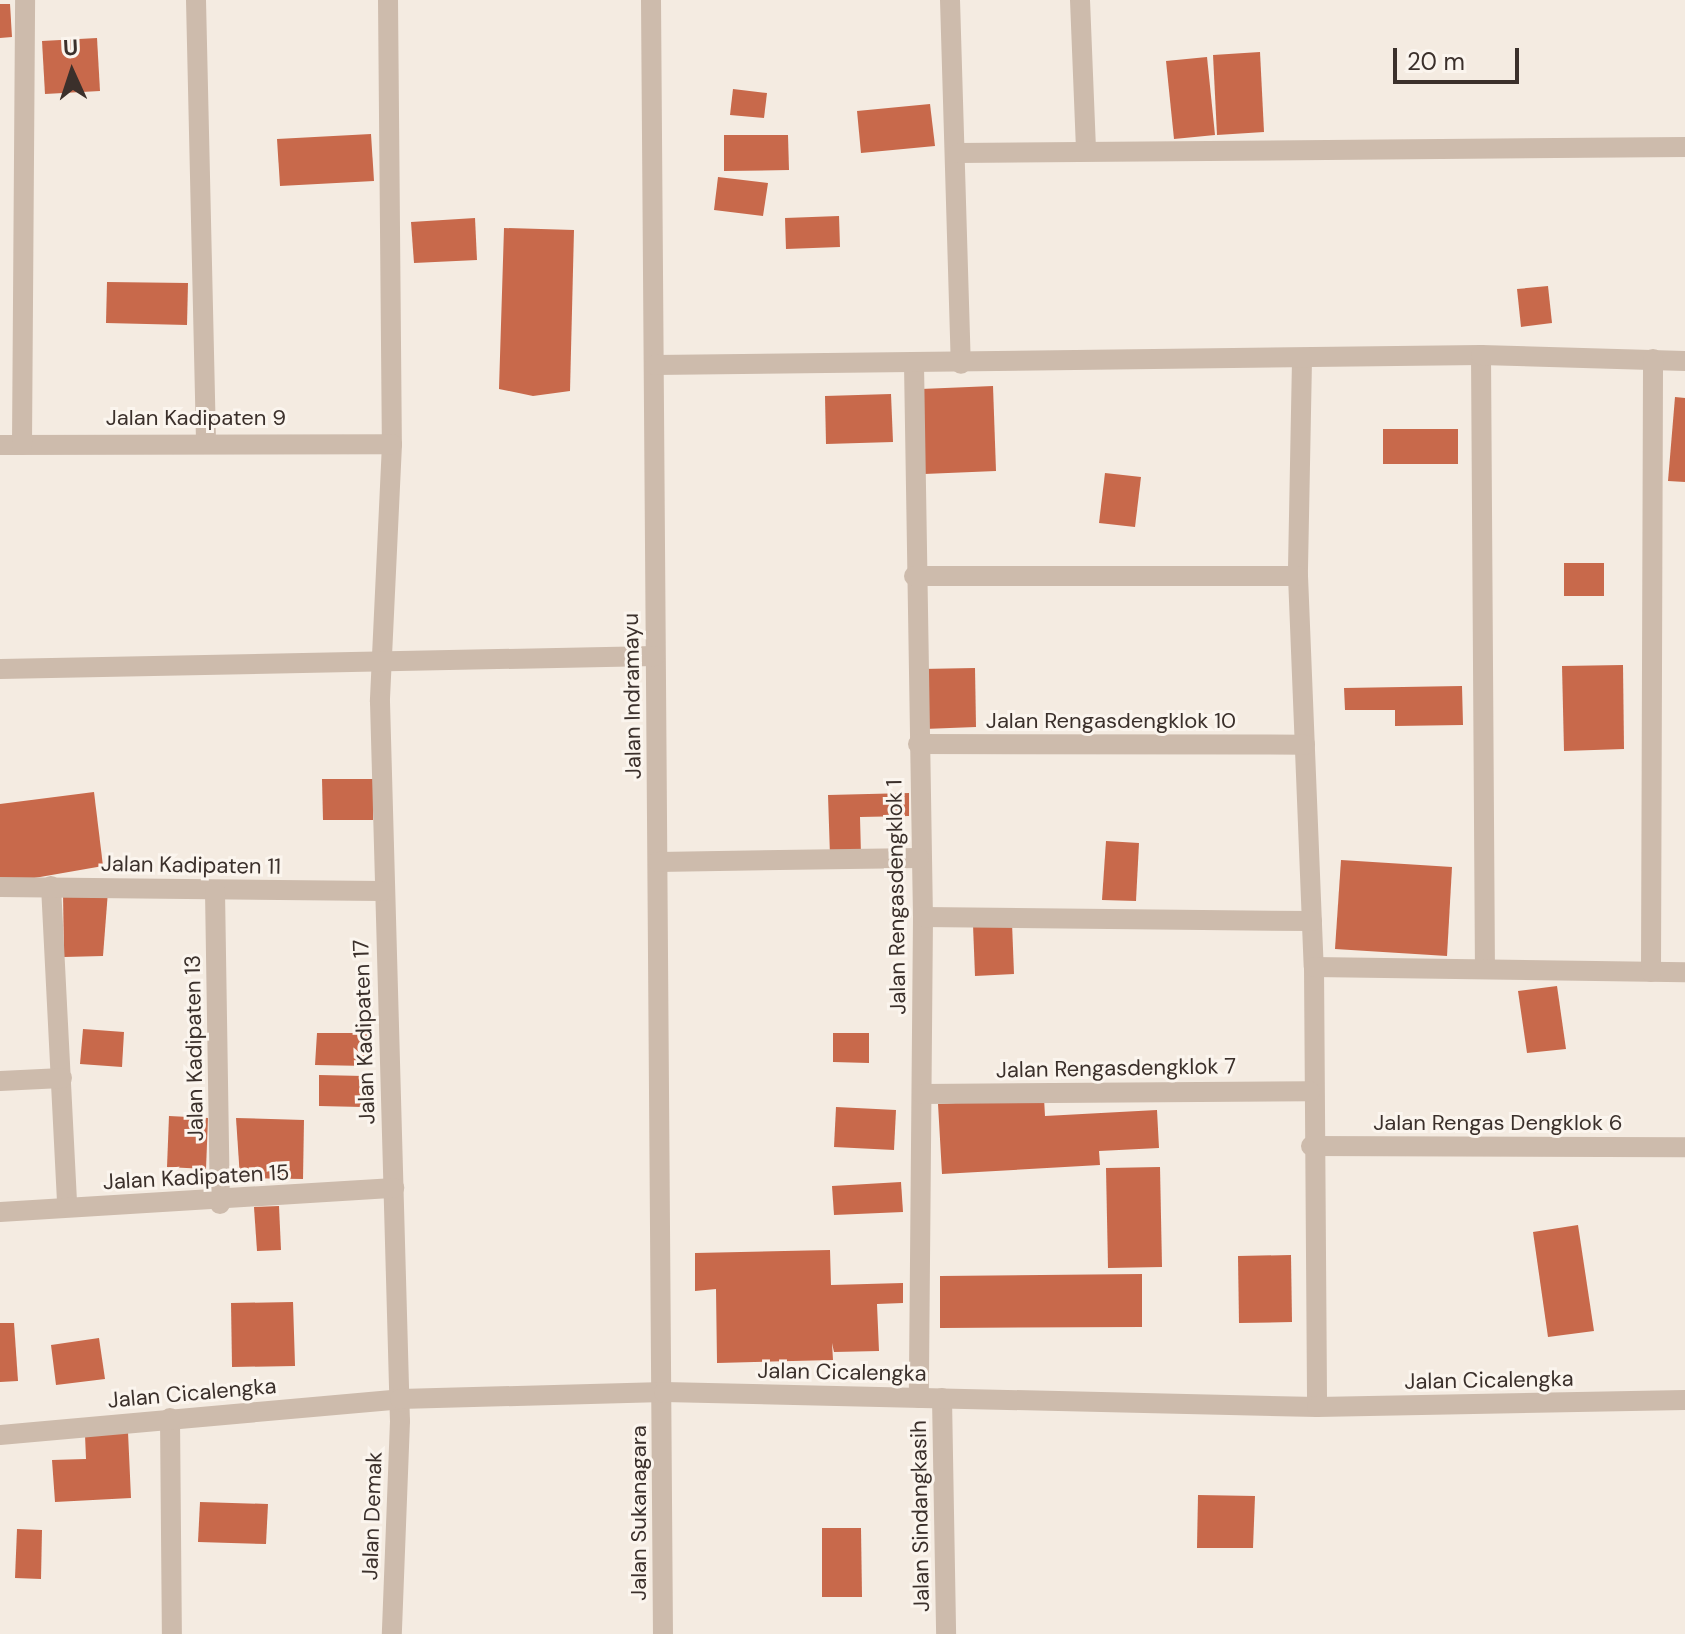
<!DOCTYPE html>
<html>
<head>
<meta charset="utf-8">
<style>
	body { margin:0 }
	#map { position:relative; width:1685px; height:1634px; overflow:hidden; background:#f4ebe1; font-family:"DM Sans",sans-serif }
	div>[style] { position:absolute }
	.building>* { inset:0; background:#c8694b }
	.street>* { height:20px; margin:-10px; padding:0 10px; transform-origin:10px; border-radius:10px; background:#cdbbac }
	span { translate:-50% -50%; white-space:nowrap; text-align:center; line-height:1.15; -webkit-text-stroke:6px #fbf5ee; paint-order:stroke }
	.street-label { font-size:22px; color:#3b302b }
	.north { position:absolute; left:32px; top:32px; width:80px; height:80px; -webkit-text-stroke:6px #fbf5ee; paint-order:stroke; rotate:357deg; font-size:22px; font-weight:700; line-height:32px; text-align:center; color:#3b302b }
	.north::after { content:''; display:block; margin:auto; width:28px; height:36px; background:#3b302b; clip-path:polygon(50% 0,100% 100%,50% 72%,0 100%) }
	.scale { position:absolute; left:1393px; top:48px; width:126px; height:36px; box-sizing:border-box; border:4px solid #3b302b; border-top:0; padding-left:10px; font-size:24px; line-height:28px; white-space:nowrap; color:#3b302b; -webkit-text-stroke:6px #fbf5ee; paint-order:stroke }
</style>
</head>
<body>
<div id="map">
	<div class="building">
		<div style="clip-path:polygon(0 4px,10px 4px,12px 37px,0 38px)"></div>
		<div style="clip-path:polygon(97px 38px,100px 91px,45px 94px,42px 41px)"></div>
		<div style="clip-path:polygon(1260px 52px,1264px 132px,1217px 135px,1213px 55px)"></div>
		<div style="clip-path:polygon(1207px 57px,1215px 135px,1174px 139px,1166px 61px)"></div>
		<div style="clip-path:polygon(733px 89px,767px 93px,764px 118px,730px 115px)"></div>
		<div style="clip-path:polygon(930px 104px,935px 146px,861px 153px,857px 111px)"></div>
		<div style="clip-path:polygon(371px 134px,374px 181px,280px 186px,277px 139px)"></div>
		<div style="clip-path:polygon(724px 135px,788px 135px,789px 170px,724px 171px)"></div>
		<div style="clip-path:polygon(718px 177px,768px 183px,763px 216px,714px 210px)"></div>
		<div style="clip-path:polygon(839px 216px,840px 247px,786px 249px,785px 218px)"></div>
		<div style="clip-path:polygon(475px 218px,477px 260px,414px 263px,411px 222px)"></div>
		<div style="clip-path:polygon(504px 228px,574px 230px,570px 391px,533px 396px,499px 389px)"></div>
		<div style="clip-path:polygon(107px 282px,188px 283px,187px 325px,106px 323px)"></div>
		<div style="clip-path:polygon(1548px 286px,1552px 323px,1521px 327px,1517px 289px)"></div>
		<div style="clip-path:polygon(993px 386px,996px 471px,924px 474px,921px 389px)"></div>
		<div style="clip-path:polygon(891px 394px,893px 442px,826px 444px,825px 396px)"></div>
		<div style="clip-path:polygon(1675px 397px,1685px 398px,1685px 482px,1668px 481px)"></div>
		<div style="clip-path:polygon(1383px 429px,1458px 429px,1458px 464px,1383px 464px)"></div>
		<div style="clip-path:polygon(1105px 473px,1141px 477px,1135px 527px,1099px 523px)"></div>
		<div style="clip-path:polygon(1564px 563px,1604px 563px,1604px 596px,1564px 596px)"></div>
		<div style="clip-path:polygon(1623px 665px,1624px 749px,1564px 751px,1562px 666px)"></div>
		<div style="clip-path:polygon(975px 668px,976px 727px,924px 729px,921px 669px)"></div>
		<div style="clip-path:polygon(1462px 686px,1463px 725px,1395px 726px,1395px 710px,1345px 710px,1344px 688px)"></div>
		<div style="clip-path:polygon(322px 779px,373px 779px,373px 820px,323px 820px)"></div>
		<div style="clip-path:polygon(94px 792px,103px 866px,0 884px,0 804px)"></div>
		<div style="clip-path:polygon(909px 793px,909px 816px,860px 817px,861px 855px,830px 856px,828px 795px)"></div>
		<div style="clip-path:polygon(1106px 841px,1139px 843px,1136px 901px,1102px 900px)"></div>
		<div style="clip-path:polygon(1341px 860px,1452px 867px,1447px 956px,1335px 949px)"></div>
		<div style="clip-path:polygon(108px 891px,103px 956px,64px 957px,63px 892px)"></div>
		<div style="clip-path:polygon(1012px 923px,1014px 974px,975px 976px,973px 925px)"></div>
		<div style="clip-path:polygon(1557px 986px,1566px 1049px,1527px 1053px,1518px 991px)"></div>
		<div style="clip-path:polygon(83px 1029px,124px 1032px,122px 1067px,80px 1064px)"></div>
		<div style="clip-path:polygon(317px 1033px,367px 1033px,367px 1066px,315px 1065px)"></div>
		<div style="clip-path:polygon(833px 1033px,869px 1033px,869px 1063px,833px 1062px)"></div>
		<div style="clip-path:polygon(319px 1075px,363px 1076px,362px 1107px,319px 1106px)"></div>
		<div style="clip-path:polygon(1044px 1098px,1045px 1116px,1157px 1110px,1159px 1148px,1099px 1151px,1100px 1165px,942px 1174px,938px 1104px)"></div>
		<div style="clip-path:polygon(836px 1107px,896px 1110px,894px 1150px,834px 1147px)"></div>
		<div style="clip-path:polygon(169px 1116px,208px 1118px,206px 1169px,167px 1167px)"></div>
		<div style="clip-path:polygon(236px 1118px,304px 1120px,303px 1179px,240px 1178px)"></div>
		<div style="clip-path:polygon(1160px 1167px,1162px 1267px,1108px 1268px,1106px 1168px)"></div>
		<div style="clip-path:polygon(901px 1182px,903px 1212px,834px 1215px,832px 1186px)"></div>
		<div style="clip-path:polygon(279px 1206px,281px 1250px,257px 1251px,254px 1207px)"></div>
		<div style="clip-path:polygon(1578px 1225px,1594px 1331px,1548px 1337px,1533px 1232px)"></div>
		<div style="clip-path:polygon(830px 1250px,831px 1285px,903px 1283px,903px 1303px,877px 1304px,879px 1351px,834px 1352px,832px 1343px,833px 1360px,717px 1363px,716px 1289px,695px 1291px,695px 1253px)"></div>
		<div style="clip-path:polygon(1291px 1255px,1292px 1322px,1239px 1323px,1238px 1256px)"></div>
		<div style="clip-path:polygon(1142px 1274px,1142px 1327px,940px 1328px,940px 1276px)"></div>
		<div style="clip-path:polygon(293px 1302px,295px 1366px,232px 1367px,231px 1303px)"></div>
		<div style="clip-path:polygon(0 1323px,14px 1323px,18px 1381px,0 1382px)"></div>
		<div style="clip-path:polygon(99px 1338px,105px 1379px,56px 1385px,51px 1345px)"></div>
		<div style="clip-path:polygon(128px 1432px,131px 1498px,55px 1502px,52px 1460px,86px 1459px,85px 1435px)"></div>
		<div style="clip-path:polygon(1198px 1495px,1255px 1496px,1253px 1548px,1197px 1548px)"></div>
		<div style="clip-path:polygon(200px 1502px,268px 1504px,266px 1544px,198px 1542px)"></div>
		<div style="clip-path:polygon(822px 1528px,861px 1528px,862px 1597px,822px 1597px)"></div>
		<div style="clip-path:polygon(17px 1529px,42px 1530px,41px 1579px,15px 1578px)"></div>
	</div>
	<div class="street">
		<div style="left:196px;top:0;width:440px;rotate:88.7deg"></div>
		<div style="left:388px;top:0;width:444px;rotate:89.5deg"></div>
		<div style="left:392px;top:444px;width:258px;rotate:92.7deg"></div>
		<div style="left:380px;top:702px;width:719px;rotate:88.41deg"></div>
		<div style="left:400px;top:1421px;width:213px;rotate:92.2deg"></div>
		<div style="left:651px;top:0;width:1634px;rotate:89.58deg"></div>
		<div style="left:950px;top:0;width:364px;rotate:88.3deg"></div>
		<div style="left:1080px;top:0;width:150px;rotate:87.7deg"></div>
		<div style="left:958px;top:153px;width:727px;rotate:-0.47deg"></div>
		<div style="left:1481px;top:355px;width:614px;rotate:89.63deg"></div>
		<div style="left:1302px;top:360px;width:216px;rotate:91.1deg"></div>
		<div style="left:1298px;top:576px;width:391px;rotate:87.7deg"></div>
		<div style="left:1314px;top:967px;width:440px;rotate:89.6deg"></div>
		<div style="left:914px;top:364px;width:553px;rotate:89.07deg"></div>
		<div style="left:923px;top:917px;width:481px;rotate:90.5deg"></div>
		<div style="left:655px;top:365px;width:826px;rotate:-0.69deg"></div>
		<div style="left:1481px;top:355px;width:204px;rotate:1.7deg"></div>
		<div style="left:0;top:445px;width:392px;rotate:-0.1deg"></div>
		<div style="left:22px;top:445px;width:445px;rotate:-89.6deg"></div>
		<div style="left:914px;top:576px;width:384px"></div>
		<div style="left:0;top:669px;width:655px;rotate:-1.14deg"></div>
		<div style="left:918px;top:744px;width:387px;rotate:0.1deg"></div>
		<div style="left:658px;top:862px;width:261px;rotate:-0.9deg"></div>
		<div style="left:51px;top:886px;width:320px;rotate:87.1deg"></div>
		<div style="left:0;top:887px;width:382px;rotate:0.6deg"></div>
		<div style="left:215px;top:891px;width:313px;rotate:89.1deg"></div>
		<div style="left:923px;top:917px;width:389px;rotate:0.6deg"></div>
		<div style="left:1314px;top:967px;width:371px;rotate:0.8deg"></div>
		<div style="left:1651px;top:972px;width:613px;rotate:-89.81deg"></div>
		<div style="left:0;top:1081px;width:62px;rotate:-2.8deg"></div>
		<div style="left:922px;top:1094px;width:388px;rotate:-0.4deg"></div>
		<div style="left:1311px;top:1146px;width:374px;rotate:0.2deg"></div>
		<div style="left:0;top:1212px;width:395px;rotate:-3.5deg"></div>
		<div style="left:942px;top:1398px;width:236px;rotate:89deg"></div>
		<div style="left:170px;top:1418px;width:216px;rotate:89.5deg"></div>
		<div style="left:0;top:1435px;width:402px;rotate:-5.1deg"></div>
		<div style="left:400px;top:1399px;width:264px;rotate:-1.5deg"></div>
		<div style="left:664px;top:1392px;width:653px;rotate:1.32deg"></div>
		<div style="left:1317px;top:1407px;width:368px;rotate:-1.1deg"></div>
	</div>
	<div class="street-label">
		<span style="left:196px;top:418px">Jalan Kadipaten 9</span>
		<span style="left:632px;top:696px;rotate:-91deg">Jalan Indramayu</span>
		<span style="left:1111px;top:721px">Jalan Rengasdengklok 10</span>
		<span style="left:191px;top:865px;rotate:1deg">Jalan Kadipaten 11</span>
		<span style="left:896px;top:897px;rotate:-91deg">Jalan Rengasdengklok 1</span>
		<span style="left:364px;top:1032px;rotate:-92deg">Jalan Kadipaten 17</span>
		<span style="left:194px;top:1048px;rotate:-91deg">Jalan Kadipaten 13</span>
		<span style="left:1116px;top:1068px;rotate:-1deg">Jalan Rengasdengklok 7</span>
		<span style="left:1498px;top:1123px">Jalan Rengas Dengklok 6</span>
		<span style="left:196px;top:1177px;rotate:-3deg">Jalan Kadipaten 15</span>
		<span style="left:842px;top:1372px;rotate:1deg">Jalan Cicalengka</span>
		<span style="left:1489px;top:1380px;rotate:-1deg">Jalan Cicalengka</span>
		<span style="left:192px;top:1393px;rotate:-5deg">Jalan Cicalengka</span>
		<span style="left:639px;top:1513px;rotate:-90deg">Jalan Sukanagara</span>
		<span style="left:372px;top:1516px;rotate:-88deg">Jalan Demak</span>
		<span style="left:920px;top:1516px;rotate:-91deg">Jalan Sindangkasih</span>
	</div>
	<div class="north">U</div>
	<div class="scale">20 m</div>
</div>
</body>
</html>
